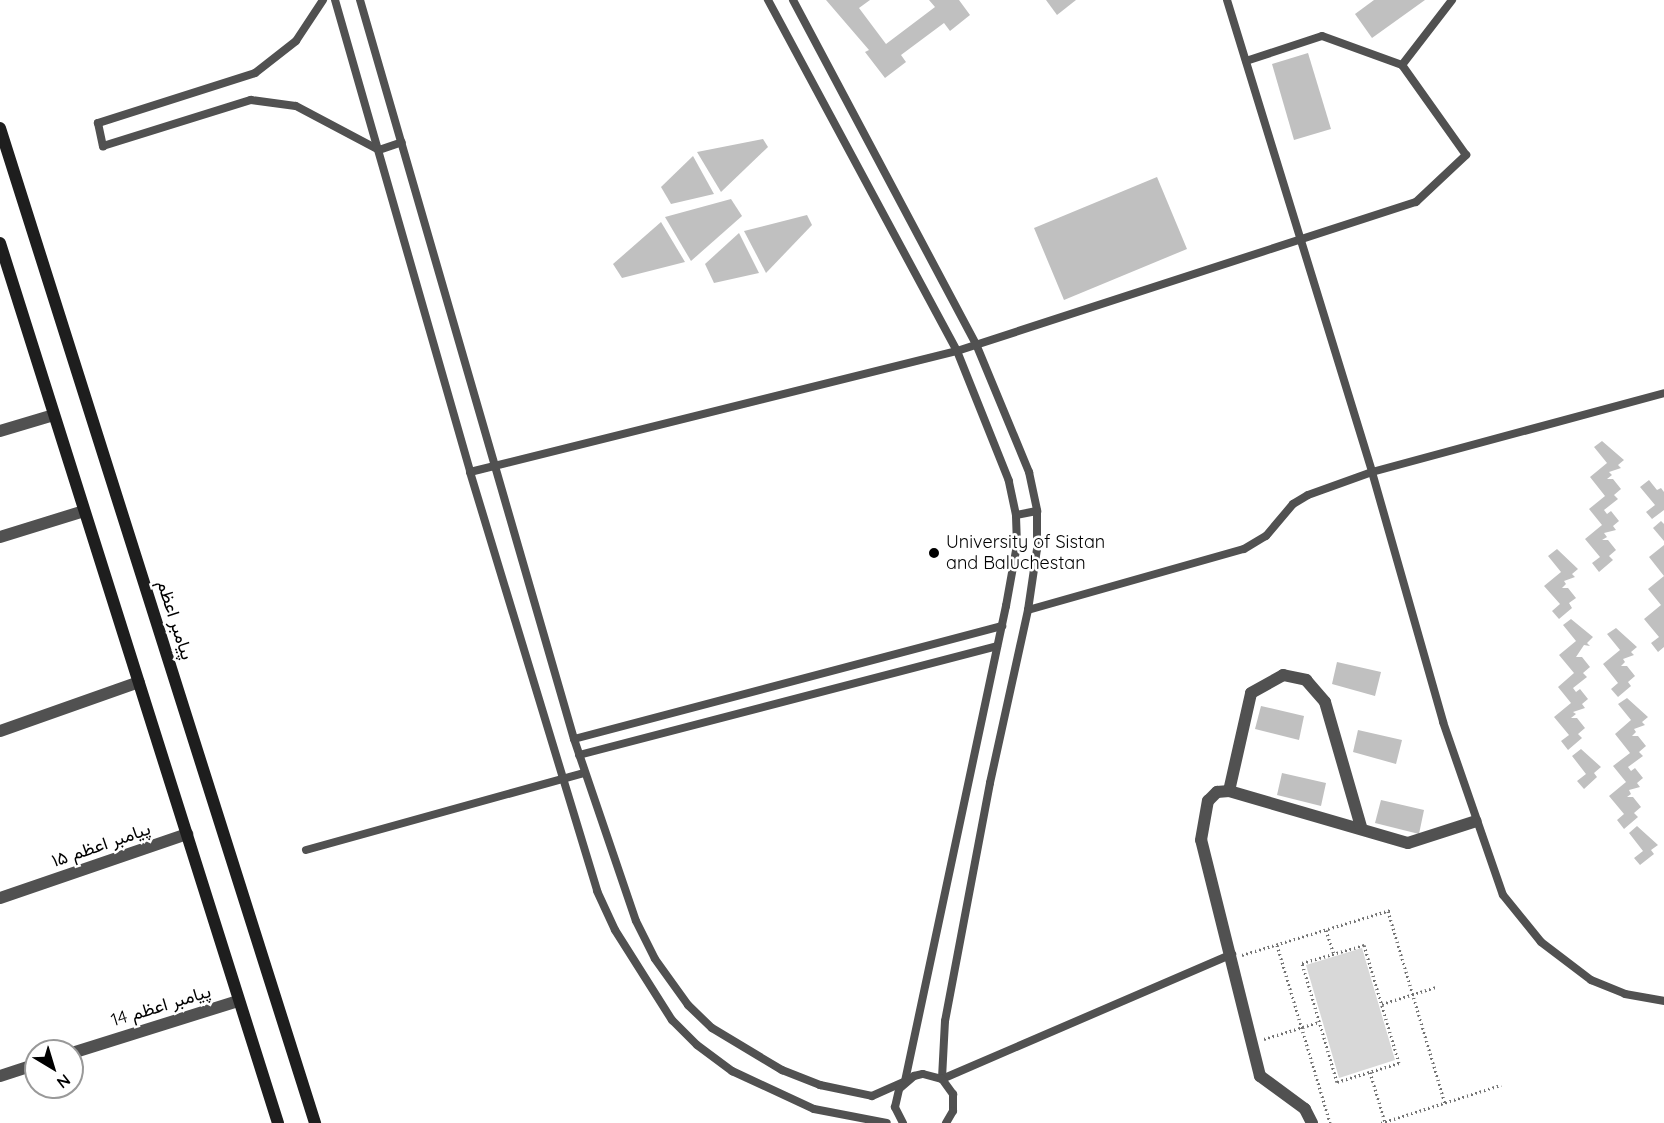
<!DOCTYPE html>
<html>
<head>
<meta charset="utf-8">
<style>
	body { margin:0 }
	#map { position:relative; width:1664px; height:1123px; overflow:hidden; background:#fff; font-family:Quicksand,Vazirmatn,sans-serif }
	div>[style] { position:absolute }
	.green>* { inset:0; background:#d8d8d8 }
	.building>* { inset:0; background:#c0c0c0 }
	.path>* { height:3px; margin-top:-1.5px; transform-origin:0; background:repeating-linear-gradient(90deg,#737373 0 1.5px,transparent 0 4.5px) }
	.service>* { height:8px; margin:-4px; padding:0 4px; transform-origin:4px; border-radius:4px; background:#515151 }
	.minor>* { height:12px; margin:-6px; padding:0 6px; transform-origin:6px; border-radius:6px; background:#515151 }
	.secondary>* { height:12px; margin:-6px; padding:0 6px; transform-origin:6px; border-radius:6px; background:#1e1e1e }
	.dots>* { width:16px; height:16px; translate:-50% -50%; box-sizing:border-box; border:3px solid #fff; border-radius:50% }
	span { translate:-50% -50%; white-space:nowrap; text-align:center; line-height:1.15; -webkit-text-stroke:5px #fff; paint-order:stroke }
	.poi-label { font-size:18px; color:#000 }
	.left { translate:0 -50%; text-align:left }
	.street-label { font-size:18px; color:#000 }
	.north { position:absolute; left:24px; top:1039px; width:60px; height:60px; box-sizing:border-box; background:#fff; border:2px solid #999; border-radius:50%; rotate:142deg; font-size:16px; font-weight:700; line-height:24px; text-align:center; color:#000 }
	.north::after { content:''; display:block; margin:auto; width:21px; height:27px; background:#000; clip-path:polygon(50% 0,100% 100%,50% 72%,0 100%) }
</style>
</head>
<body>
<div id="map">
	<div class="green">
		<div style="clip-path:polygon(1362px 948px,1395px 1060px,1339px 1078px,1306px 965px)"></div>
	</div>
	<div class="building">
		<div style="clip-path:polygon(826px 0,870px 0,859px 8px,886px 44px,935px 7px,929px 0,959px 0,970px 15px,950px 31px,944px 23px,901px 55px,906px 62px,885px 78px,865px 52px,869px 50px)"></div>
		<div style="clip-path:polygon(1046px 0,1076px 0,1057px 15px)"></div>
		<div style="clip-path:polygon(1374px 0,1425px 0,1372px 38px,1355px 14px)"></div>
		<div style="clip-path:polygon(1308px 53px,1331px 129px,1294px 140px,1272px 64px)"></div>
		<div style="clip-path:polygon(763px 139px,768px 147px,721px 192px,697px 152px)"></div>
		<div style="clip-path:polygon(693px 156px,714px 194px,671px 204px,661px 187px)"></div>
		<div style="clip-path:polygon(1157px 177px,1187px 249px,1064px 300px,1034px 228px)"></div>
		<div style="clip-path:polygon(731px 199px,742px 216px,691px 261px,665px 217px)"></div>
		<div style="clip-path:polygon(807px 215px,812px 225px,766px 273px,744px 231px)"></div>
		<div style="clip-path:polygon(661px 222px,685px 262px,622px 278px,613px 264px)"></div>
		<div style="clip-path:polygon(739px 233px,759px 273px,714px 283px,705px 264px)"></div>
		<div style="clip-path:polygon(1602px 441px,1624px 460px,1618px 465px,1621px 468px,1609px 472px,1612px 475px,1607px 479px,1613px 479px,1621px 489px,1614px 495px,1618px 499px,1604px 510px,1607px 514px,1611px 511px,1619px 521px,1613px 526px,1616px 530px,1604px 533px,1607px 537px,1602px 540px,1608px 540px,1616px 550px,1609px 556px,1613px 560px,1599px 572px,1592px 563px,1600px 557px,1585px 539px,1602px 525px,1589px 509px,1605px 496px,1590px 477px,1607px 463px,1594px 447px)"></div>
		<div style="clip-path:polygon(1649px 480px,1657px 490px,1661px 488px,1664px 492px,1664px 510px,1652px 519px,1646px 512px,1655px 505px,1640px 487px)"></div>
		<div style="clip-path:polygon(1661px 521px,1664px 524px,1664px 541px,1653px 528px)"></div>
		<div style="clip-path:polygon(1664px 545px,1664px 576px,1649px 557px)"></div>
		<div style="clip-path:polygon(1557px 549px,1578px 569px,1572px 574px,1575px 577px,1564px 581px,1566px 584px,1562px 588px,1568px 588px,1576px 598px,1569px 603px,1572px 608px,1559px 619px,1552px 611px,1560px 604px,1544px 586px,1561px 572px,1548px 556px)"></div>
		<div style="clip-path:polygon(1664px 576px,1664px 647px,1658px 652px,1651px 643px,1659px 637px,1644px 619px,1661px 605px,1648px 589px)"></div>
		<div style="clip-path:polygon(1571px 619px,1593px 637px,1587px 643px,1590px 646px,1584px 645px,1576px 657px,1582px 657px,1590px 667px,1583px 673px,1587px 677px,1573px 688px,1576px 692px,1580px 689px,1588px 699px,1582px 704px,1585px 708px,1573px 712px,1576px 714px,1571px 718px,1577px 718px,1585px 728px,1578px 734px,1582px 738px,1568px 750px,1561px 741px,1569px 735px,1554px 717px,1571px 703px,1558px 687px,1574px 673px,1559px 655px,1576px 641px,1563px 625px)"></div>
		<div style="clip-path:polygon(1616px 628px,1637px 647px,1631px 652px,1634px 655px,1623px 659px,1625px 662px,1621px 666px,1627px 666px,1635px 676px,1628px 682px,1631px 686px,1618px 697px,1611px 689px,1618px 683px,1603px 664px,1620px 650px,1607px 634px)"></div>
		<div style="clip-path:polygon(1337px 662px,1381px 672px,1375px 696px,1332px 684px)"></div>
		<div style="clip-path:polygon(1627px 698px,1648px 717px,1642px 722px,1645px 725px,1634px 729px,1636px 732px,1632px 736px,1638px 736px,1646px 746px,1639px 752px,1643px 756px,1628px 767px,1631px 771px,1635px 768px,1643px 778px,1637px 783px,1640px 787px,1629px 790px,1631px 794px,1627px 797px,1633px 797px,1641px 807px,1634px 813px,1638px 817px,1624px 829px,1617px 820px,1624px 814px,1609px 796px,1626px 782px,1613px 766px,1630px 753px,1615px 734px,1631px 720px,1618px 704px)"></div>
		<div style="clip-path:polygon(1261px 706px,1304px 716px,1299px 740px,1255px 729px)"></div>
		<div style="clip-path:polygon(1358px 730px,1402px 740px,1396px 764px,1353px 752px)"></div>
		<div style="clip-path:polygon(1581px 749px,1601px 767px,1594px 773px,1597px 777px,1584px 789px,1577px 781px,1586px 774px,1572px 756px)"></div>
		<div style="clip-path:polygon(1282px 773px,1326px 783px,1321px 806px,1277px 795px)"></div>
		<div style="clip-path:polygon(1381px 800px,1424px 810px,1419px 834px,1375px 823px)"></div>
		<div style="clip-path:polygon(1637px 826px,1658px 845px,1651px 850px,1654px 854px,1640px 865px,1634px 858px,1643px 851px,1629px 833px)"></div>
	</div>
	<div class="path">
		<div style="left:1388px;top:911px;width:200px;rotate:73.5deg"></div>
		<div style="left:1326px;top:930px;width:25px;rotate:72deg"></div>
		<div style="left:1277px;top:945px;width:186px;rotate:73.4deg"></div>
		<div style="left:1364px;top:945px;width:123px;rotate:73.5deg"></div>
		<div style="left:1399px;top:1063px;width:65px;rotate:163deg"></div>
		<div style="left:1337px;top:1082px;width:124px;rotate:-106.4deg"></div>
		<div style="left:1302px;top:963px;width:65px;rotate:-16.2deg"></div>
		<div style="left:1242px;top:955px;width:155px;rotate:-16.9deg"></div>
		<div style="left:1382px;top:1004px;width:57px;rotate:-17.5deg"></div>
		<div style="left:1264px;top:1039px;width:58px;rotate:-17.2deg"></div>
		<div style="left:1370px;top:1072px;width:52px;rotate:73.3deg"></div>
		<div style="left:1381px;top:1123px;width:126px;rotate:-17.6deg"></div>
	</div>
	<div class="service">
		<div style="left:323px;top:0;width:49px;rotate:123.4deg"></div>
		<div style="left:296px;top:41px;width:52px;rotate:142deg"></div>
		<div style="left:255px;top:73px;width:165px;rotate:162.3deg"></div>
		<div style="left:98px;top:123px;width:24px;rotate:78deg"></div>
		<div style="left:103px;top:146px;width:155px;rotate:-17.3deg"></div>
		<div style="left:251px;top:100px;width:45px;rotate:7.6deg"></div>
		<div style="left:296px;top:106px;width:94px;rotate:27.9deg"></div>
		<div style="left:379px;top:150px;width:24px;rotate:-19deg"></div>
		<div style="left:335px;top:0;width:491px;rotate:74deg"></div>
		<div style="left:470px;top:472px;width:438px;rotate:73.1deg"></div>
		<div style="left:597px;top:891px;width:43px;rotate:65.2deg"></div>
		<div style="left:615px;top:930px;width:107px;rotate:57.7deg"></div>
		<div style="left:672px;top:1020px;width:35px;rotate:45deg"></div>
		<div style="left:697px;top:1045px;width:44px;rotate:36.6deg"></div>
		<div style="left:732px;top:1071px;width:90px;rotate:24.9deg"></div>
		<div style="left:814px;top:1109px;width:74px;rotate:10.9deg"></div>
		<div style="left:360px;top:0;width:769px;rotate:73.85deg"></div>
		<div style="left:574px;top:739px;width:192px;rotate:71.2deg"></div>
		<div style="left:636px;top:921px;width:42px;rotate:63.4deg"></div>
		<div style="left:655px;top:959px;width:57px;rotate:54.3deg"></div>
		<div style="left:688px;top:1005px;width:33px;rotate:44deg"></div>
		<div style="left:712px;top:1028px;width:82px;rotate:31deg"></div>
		<div style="left:782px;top:1070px;width:41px;rotate:21.5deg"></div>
		<div style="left:820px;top:1085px;width:53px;rotate:11.9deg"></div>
		<div style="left:872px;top:1096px;width:36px;rotate:-24deg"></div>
		<div style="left:905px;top:1081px;width:486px;rotate:-78deg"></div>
		<div style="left:1006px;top:606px;width:62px;rotate:-79.8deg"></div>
		<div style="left:1017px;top:545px;width:30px;rotate:-92deg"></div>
		<div style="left:1016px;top:515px;width:35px;rotate:-102deg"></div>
		<div style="left:1009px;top:481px;width:140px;rotate:-111.8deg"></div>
		<div style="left:957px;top:351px;width:399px;rotate:-118.3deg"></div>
		<div style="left:793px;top:0;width:390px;rotate:62deg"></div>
		<div style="left:976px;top:344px;width:139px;rotate:67.5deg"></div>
		<div style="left:1029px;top:472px;width:40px;rotate:78deg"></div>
		<div style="left:1037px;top:511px;width:38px;rotate:90deg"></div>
		<div style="left:1037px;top:549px;width:62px;rotate:98.4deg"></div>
		<div style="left:1028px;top:610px;width:177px;rotate:102.4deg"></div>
		<div style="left:990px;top:783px;width:242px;rotate:100.7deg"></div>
		<div style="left:945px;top:1021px;width:58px;rotate:93deg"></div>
		<div style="left:942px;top:1079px;width:316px;rotate:-23.3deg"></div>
		<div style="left:1227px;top:0;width:494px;rotate:72.9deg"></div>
		<div style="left:1372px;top:472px;width:260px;rotate:74.1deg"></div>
		<div style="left:1443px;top:722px;width:183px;rotate:70.9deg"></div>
		<div style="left:1503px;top:895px;width:60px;rotate:51deg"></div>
		<div style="left:1541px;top:942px;width:63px;rotate:37.2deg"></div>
		<div style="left:1591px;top:980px;width:37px;rotate:22deg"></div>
		<div style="left:1625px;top:994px;width:40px;rotate:10deg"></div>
		<div style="left:1402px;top:65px;width:82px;rotate:-52.4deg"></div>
		<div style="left:470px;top:472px;width:502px;rotate:-13.95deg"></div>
		<div style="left:957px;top:351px;width:483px;rotate:-18deg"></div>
		<div style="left:1416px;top:202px;width:69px;rotate:-43.2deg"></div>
		<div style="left:1466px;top:155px;width:110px;rotate:-125.4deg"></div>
		<div style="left:1402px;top:65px;width:85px;rotate:-160.1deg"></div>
		<div style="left:1322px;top:36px;width:80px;rotate:161.8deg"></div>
		<div style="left:1016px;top:515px;width:21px;rotate:-11deg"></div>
		<div style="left:1028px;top:610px;width:224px;rotate:-15.8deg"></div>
		<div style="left:1244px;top:549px;width:26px;rotate:-31deg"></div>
		<div style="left:1266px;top:536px;width:42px;rotate:-49.8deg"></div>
		<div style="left:1293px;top:504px;width:17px;rotate:-31deg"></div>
		<div style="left:1308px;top:495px;width:68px;rotate:-19.8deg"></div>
		<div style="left:1372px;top:472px;width:302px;rotate:-15.1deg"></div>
		<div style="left:574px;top:739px;width:443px;rotate:-14.8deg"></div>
		<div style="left:579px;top:755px;width:432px;rotate:-14.6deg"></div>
		<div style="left:306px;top:850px;width:288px;rotate:-15.5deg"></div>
		<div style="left:903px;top:1123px;width:18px;rotate:-117deg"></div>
		<div style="left:895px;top:1107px;width:18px;rotate:-77deg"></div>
		<div style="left:899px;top:1089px;width:20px;rotate:-41deg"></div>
		<div style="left:914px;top:1076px;width:9px;rotate:-13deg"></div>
		<div style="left:923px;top:1074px;width:20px;rotate:15deg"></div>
		<div style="left:942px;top:1079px;width:19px;rotate:54deg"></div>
		<div style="left:953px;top:1094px;width:17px;rotate:90deg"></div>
		<div style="left:953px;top:1111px;width:14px;rotate:120deg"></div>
	</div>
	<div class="minor">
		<div style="left:0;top:431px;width:56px;rotate:-16.5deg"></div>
		<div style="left:0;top:537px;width:88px;rotate:-17.2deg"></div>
		<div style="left:0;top:731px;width:147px;rotate:-19.4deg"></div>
		<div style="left:1229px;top:791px;width:186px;rotate:16.2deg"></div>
		<div style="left:1408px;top:843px;width:71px;rotate:-17.9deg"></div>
		<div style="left:0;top:898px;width:198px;rotate:-18.9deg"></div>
		<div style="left:72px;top:1053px;width:174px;rotate:-17.4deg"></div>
		<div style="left:0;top:1076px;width:38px;rotate:-18deg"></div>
		<div style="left:1312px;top:1123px;width:16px;rotate:-117deg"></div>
		<div style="left:1305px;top:1109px;width:56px;rotate:-143.7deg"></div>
		<div style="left:1260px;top:1076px;width:243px;rotate:-104deg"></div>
		<div style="left:1201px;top:840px;width:40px;rotate:-80deg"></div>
		<div style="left:1208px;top:801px;width:13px;rotate:-45deg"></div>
		<div style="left:1217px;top:792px;width:12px;rotate:-5deg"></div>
		<div style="left:1229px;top:791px;width:100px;rotate:-77.3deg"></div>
		<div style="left:1251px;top:693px;width:37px;rotate:-29deg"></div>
		<div style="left:1283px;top:675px;width:24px;rotate:12deg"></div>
		<div style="left:1306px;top:680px;width:29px;rotate:49deg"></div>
		<div style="left:1325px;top:702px;width:130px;rotate:73.9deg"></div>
	</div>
	<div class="secondary">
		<div style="left:0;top:128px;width:1044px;rotate:72.43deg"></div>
		<div style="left:0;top:243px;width:923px;rotate:72.47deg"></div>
	</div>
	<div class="dots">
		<div style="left:934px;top:553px;background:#000"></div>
	</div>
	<div class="poi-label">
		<span class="left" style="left:946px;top:553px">University of Sistan<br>and Baluchestan</span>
	</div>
	<div class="street-label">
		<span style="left:175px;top:620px;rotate:72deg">پیامبر اعظم</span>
		<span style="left:101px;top:845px;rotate:-19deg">پیامبر اعظم ۱۵</span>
		<span style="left:161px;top:1006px;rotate:-17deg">پیامبر اعظم 14</span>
	</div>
	<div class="north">N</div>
</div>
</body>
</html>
